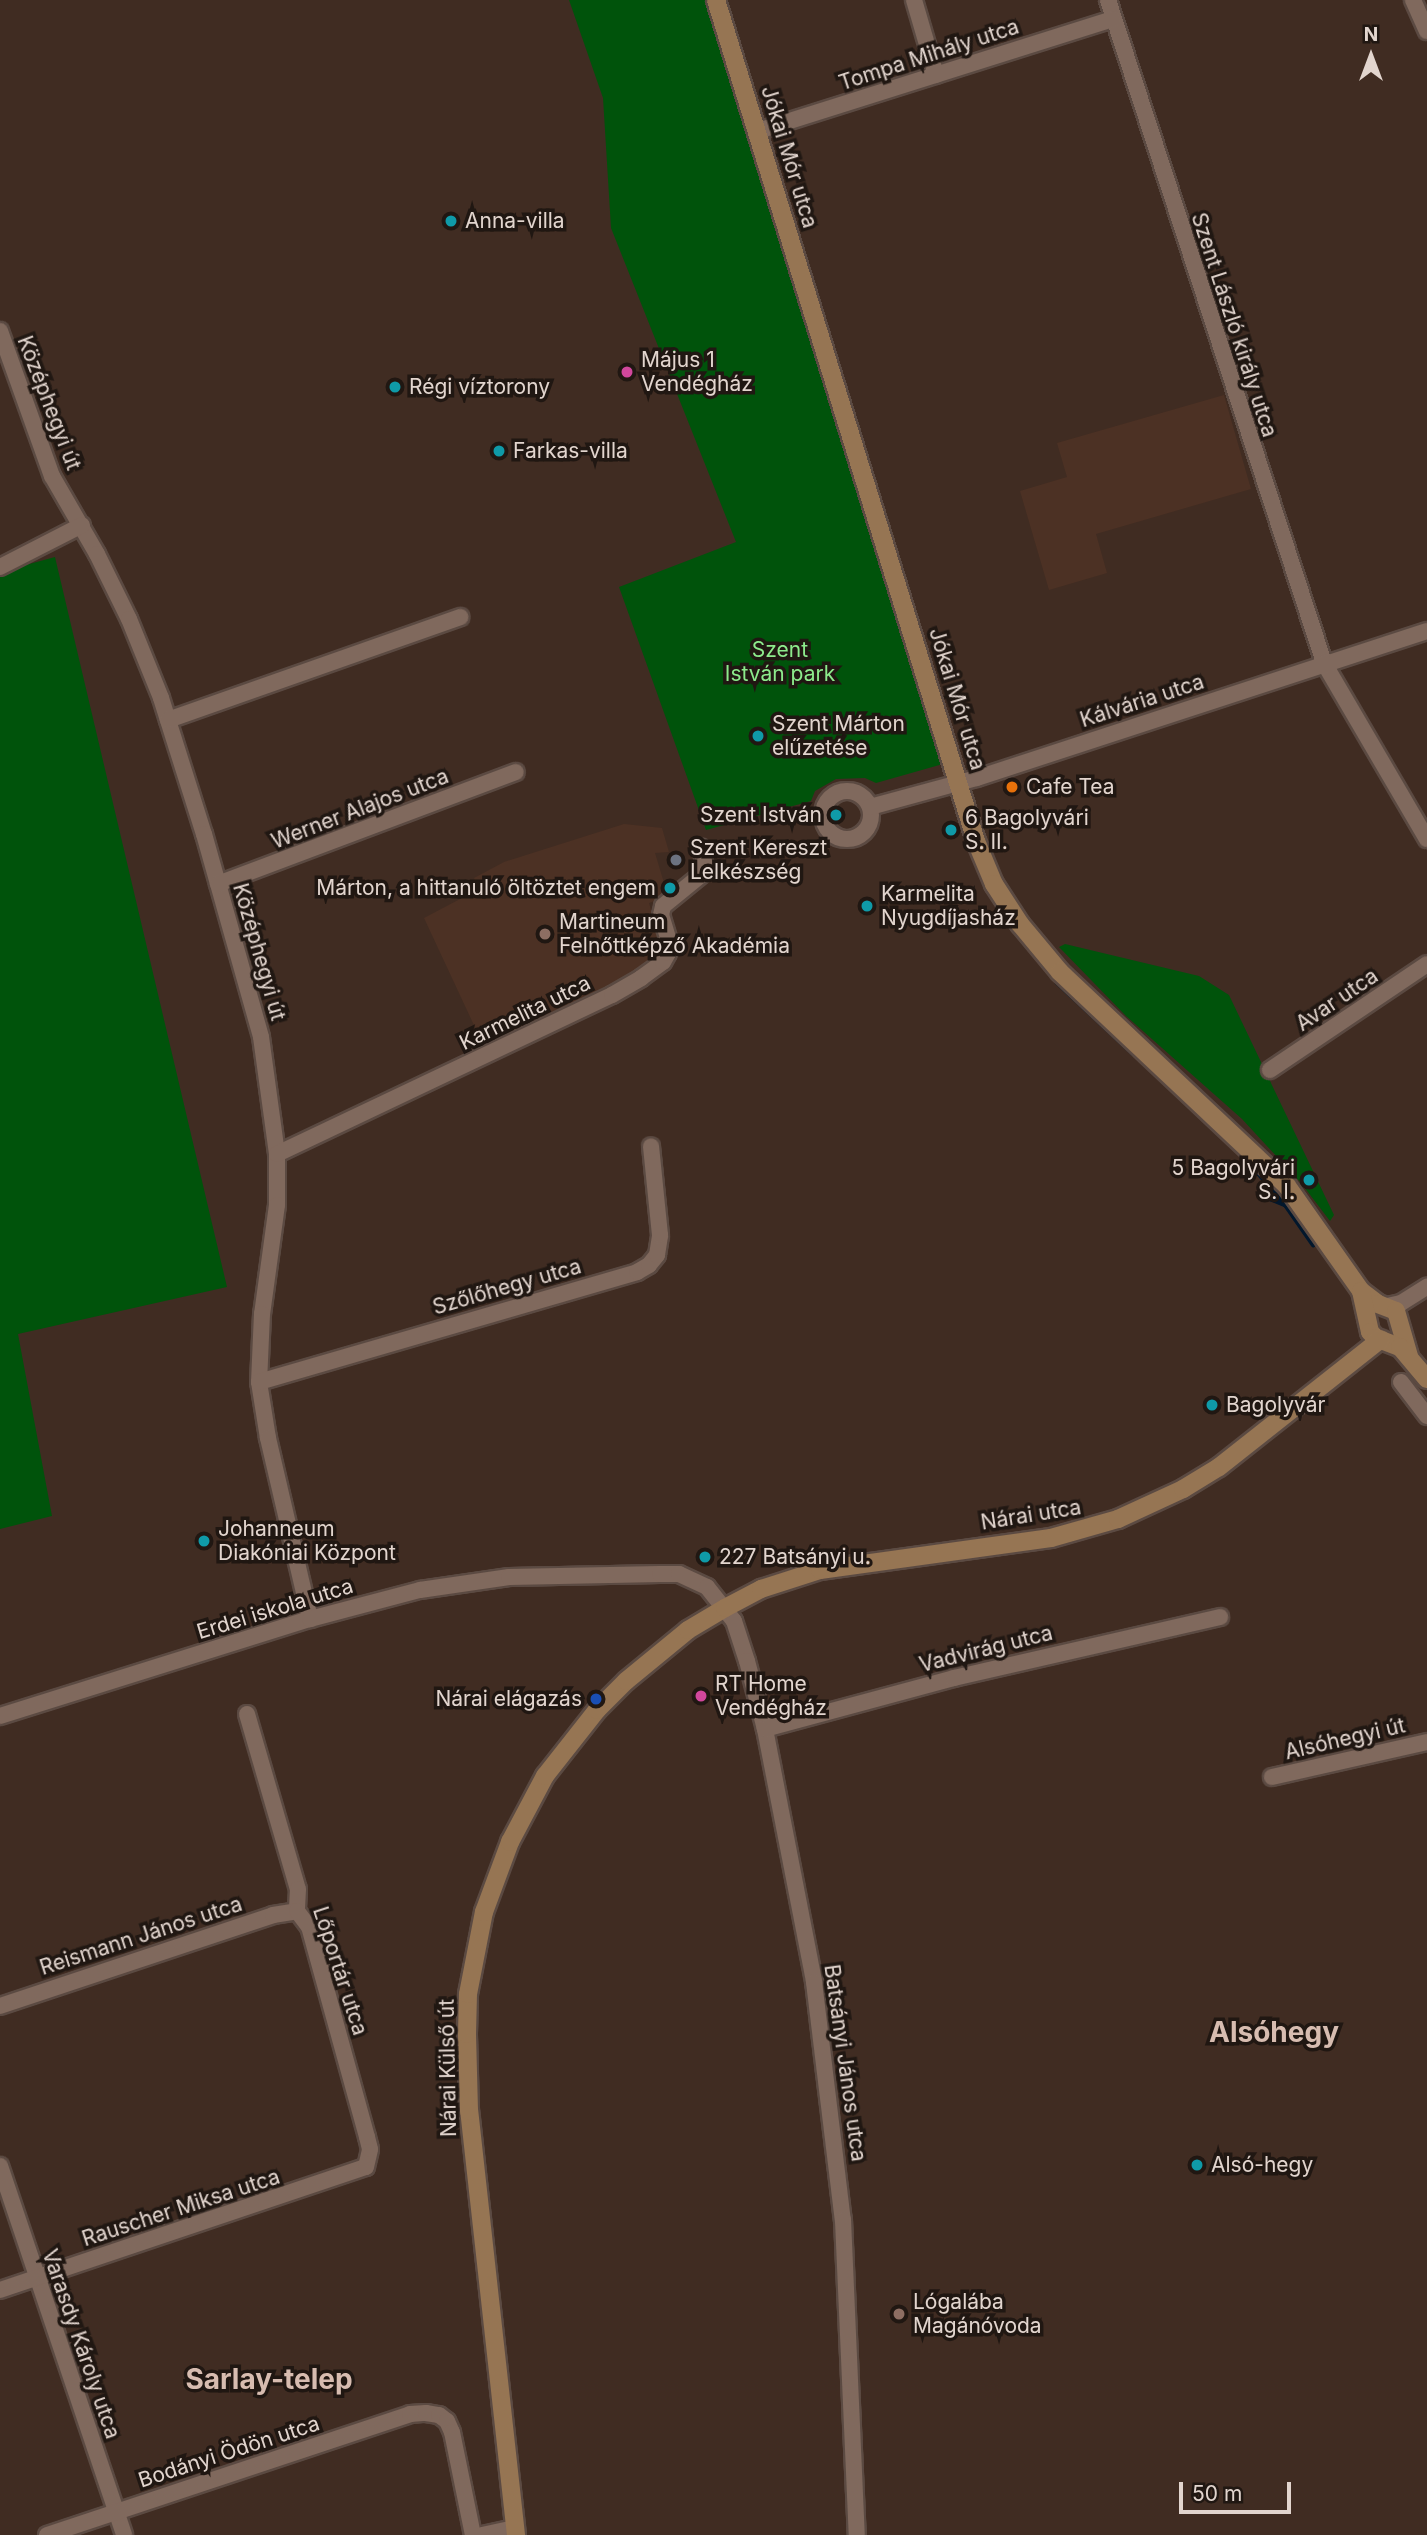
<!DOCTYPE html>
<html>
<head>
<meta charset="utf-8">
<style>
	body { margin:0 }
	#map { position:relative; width:1427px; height:2535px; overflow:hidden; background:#402c22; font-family:Inter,sans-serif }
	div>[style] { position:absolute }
	.built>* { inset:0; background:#4c3124 }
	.green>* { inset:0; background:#00530b }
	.stream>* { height:4.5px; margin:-2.25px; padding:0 2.25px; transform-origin:2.25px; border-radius:2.25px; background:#02172c }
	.roads { filter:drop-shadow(2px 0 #5b4a42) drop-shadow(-2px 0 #5b4a42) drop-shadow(0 2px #5b4a42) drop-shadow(0 -2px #5b4a42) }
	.street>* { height:16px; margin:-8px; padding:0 8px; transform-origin:8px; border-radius:8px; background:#80695d }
	.street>.ring { margin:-8px; padding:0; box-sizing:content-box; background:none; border:16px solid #80695d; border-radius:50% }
	.secondary>* { height:18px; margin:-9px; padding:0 9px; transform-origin:9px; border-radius:9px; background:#967553 }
	.dots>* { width:19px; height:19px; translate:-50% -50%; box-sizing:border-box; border:4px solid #201712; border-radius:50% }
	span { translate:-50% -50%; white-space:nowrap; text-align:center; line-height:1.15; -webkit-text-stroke:7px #201712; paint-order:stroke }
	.street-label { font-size:21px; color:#e2d5ce }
	.poi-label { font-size:21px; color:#e2d5ce }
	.left { translate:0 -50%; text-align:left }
	.right { translate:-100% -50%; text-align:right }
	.park-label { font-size:21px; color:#8deb8c }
	.district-label { font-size:28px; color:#d7bcb0; font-weight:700 }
	.north { position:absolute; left:1336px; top:21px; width:70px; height:70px; -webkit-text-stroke:5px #201712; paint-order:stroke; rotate:0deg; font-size:19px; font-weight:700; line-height:28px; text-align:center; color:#e2d5ce }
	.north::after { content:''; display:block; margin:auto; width:24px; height:32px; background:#e2d5ce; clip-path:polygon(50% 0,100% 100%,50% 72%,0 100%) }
	.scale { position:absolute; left:1179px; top:2482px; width:112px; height:32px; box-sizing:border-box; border:4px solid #e2d5ce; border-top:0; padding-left:9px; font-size:21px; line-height:24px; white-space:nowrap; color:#e2d5ce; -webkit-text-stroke:5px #201712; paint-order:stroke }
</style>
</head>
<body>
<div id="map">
	<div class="built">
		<div style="clip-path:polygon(1224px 395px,1251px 489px,1096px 534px,1107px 573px,1049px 590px,1020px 491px,1067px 477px,1057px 443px)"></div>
		<div style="clip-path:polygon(624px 824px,662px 828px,669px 852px,655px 853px,668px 896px,649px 903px,663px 952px,632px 978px,486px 1051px,424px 918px,479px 889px,474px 878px,504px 862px)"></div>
	</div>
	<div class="green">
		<div style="clip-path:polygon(569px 0,705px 0,943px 764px,876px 783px,865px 778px,836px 779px,815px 791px,811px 801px,706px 830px,619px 587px,736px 542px,611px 228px,603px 98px)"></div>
		<div style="clip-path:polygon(55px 557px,227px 1287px,18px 1334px,52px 1516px,0 1529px,0 572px)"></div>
		<div style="clip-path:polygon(1065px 944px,1199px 976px,1229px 995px,1334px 1215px,1330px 1221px,1301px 1183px,1242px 1119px,1126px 1016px,1059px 947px)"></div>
	</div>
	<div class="stream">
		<div style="left:1057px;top:982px;width:104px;rotate:43.1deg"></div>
		<div style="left:1142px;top:1061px;width:82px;rotate:43deg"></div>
		<div style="left:1249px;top:1162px;width:55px;rotate:49.4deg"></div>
		<div style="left:1285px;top:1204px;width:49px;rotate:55deg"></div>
		<div style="left:1262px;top:1195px;width:24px;rotate:22deg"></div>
	</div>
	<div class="roads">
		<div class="street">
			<div style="left:914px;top:0;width:78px;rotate:73.7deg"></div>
			<div style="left:1108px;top:0;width:697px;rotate:71.95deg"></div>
			<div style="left:1324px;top:663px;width:204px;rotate:59.7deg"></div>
			<div style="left:1413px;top:0;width:34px;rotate:66deg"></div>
			<div style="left:758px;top:131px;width:372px;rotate:-17.5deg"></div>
			<div style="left:0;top:331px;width:154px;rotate:70.3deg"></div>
			<div style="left:52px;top:476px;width:90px;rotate:60deg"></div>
			<div style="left:97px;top:554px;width:72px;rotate:63.8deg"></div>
			<div style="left:129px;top:619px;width:85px;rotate:67.9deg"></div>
			<div style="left:161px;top:698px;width:143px;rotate:72.5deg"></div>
			<div style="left:204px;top:834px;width:211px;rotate:74.3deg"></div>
			<div style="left:261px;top:1037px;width:118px;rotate:82.2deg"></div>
			<div style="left:277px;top:1154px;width:51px;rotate:90deg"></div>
			<div style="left:277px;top:1205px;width:110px;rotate:97.8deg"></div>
			<div style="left:262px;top:1314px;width:68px;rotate:92.5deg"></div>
			<div style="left:259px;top:1382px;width:57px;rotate:80.9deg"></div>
			<div style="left:268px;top:1438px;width:186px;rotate:76.9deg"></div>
			<div style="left:0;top:567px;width:92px;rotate:-27.1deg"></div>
			<div style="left:168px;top:720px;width:310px;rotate:-19.4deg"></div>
			<div class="ring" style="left:823px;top:791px;width:32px;height:32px"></div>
			<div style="left:870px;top:807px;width:111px;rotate:-15.2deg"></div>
			<div style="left:977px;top:778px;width:473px;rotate:-18.1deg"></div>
			<div style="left:218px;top:884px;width:318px;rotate:-20.6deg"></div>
			<div style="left:1270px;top:1070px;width:189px;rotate:-34deg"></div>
			<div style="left:277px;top:1154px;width:371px;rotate:-25.4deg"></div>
			<div style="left:612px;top:995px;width:34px;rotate:-30deg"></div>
			<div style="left:641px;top:978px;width:27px;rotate:-36deg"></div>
			<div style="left:663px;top:962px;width:10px;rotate:-61deg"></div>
			<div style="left:668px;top:953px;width:12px;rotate:-85deg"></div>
			<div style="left:669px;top:941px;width:27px;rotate:-107deg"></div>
			<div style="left:661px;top:915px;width:9px;rotate:-77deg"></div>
			<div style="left:663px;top:906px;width:55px;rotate:-39.1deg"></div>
			<div style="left:706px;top:871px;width:24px;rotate:-102deg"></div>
			<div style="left:1387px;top:1306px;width:14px;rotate:-12deg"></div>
			<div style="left:1401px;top:1303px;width:31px;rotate:-32deg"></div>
			<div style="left:259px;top:1382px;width:394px;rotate:-16.2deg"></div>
			<div style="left:637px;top:1272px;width:14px;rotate:-30deg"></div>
			<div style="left:649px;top:1265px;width:13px;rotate:-51deg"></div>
			<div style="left:657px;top:1255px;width:20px;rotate:-81deg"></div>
			<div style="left:660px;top:1235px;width:89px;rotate:-95.8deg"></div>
			<div style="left:1401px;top:1382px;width:43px;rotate:52.6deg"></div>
			<div style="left:247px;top:1714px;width:182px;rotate:73.8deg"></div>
			<div style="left:298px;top:1889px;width:22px;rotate:93deg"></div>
			<div style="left:0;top:1716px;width:325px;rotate:-17.4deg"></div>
			<div style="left:310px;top:1619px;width:114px;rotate:-14.8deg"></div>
			<div style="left:420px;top:1590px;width:90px;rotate:-8.3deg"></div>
			<div style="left:509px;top:1577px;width:151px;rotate:-1.1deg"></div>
			<div style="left:660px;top:1574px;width:19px"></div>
			<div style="left:679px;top:1574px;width:31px;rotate:25deg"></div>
			<div style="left:707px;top:1587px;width:43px;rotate:51.5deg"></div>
			<div style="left:734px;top:1621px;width:42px;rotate:72deg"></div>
			<div style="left:747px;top:1661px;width:70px;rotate:75.2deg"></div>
			<div style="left:765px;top:1729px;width:258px;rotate:79deg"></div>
			<div style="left:814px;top:1982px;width:240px;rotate:83.1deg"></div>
			<div style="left:843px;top:2220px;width:315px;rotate:87.5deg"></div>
			<div style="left:765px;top:1729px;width:196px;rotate:-15.1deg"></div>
			<div style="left:954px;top:1678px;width:273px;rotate:-12.9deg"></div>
			<div style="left:1272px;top:1777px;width:159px;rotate:-12.7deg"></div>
			<div style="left:0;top:2006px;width:288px;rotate:-18.4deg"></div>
			<div style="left:273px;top:1915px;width:24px;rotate:-9deg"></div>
			<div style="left:0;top:2166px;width:389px;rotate:71.4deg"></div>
			<div style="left:0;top:2290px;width:386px;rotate:-18.6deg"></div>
			<div style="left:366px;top:2167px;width:18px;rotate:-77deg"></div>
			<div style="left:370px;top:2149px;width:12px;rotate:-104deg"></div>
			<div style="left:367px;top:2137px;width:218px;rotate:-105.4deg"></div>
			<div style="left:309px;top:1927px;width:20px;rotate:-127deg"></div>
			<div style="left:47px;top:2535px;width:383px;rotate:-18.4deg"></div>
			<div style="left:410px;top:2414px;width:16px;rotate:-4deg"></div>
			<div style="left:426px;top:2413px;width:13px;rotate:9deg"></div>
			<div style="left:439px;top:2415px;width:10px;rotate:37deg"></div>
			<div style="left:447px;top:2421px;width:12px;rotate:66deg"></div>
			<div style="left:452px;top:2432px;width:105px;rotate:78.5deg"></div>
			<div style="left:482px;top:2535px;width:34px;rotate:-12deg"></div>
		</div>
		<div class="secondary">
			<div style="left:716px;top:0;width:880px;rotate:72.82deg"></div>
			<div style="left:976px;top:841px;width:47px;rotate:67.3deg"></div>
			<div style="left:994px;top:884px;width:48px;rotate:57deg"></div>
			<div style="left:1020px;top:924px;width:62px;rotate:50.2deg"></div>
			<div style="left:1060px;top:972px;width:312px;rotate:43.3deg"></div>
			<div style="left:1287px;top:1186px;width:128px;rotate:54.8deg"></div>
			<div style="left:1361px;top:1291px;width:21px;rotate:37deg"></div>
			<div style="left:1378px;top:1304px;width:19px;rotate:21deg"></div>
			<div style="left:1396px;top:1311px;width:47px;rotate:73.9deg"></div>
			<div style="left:1361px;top:1291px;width:42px;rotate:77.6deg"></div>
			<div style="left:1370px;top:1332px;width:8px;rotate:45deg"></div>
			<div style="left:1376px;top:1338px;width:26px;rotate:21deg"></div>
			<div style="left:1400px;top:1347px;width:42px;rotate:49.8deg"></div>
			<div style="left:516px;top:2535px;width:427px;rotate:-96.3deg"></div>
			<div style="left:469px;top:2111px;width:77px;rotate:-91.5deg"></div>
			<div style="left:467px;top:2034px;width:40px;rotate:-88.6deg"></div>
			<div style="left:468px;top:1994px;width:84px;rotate:-79deg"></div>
			<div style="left:484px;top:1912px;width:75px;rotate:-69.6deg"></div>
			<div style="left:510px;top:1842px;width:75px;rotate:-62.1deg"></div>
			<div style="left:545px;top:1776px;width:84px;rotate:-51.8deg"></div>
			<div style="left:597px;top:1710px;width:41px;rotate:-45deg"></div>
			<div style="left:626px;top:1681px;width:80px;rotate:-39.4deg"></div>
			<div style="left:688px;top:1630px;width:43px;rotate:-30.7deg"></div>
			<div style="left:725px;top:1608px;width:41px;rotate:-27.8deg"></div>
			<div style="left:761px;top:1589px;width:62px;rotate:-17.9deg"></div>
			<div style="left:820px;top:1570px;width:233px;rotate:-7.9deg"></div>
			<div style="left:1051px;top:1538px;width:70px;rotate:-15.8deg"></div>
			<div style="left:1118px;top:1519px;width:72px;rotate:-24.8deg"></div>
			<div style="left:1183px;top:1489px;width:42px;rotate:-31.4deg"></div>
			<div style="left:1219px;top:1467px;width:206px;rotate:-38.3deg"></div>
		</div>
	</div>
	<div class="dots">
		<div style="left:451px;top:221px;background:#0f9aa8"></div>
		<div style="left:627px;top:372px;background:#d1479c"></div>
		<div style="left:395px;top:387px;background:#0f9aa8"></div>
		<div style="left:499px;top:451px;background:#0f9aa8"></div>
		<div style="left:758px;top:736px;background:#0f9aa8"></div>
		<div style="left:1012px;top:787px;background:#e8710a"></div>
		<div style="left:836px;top:815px;background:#0f9aa8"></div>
		<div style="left:951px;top:830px;background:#0f9aa8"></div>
		<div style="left:676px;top:860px;background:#6b7280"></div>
		<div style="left:670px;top:888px;background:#0f9aa8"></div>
		<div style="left:867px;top:906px;background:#0f9aa8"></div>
		<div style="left:545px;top:934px;background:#8d6e63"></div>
		<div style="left:1309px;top:1180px;background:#0f9aa8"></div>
		<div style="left:1212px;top:1405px;background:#0f9aa8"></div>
		<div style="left:204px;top:1541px;background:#0f9aa8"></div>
		<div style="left:705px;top:1557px;background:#0f9aa8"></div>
		<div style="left:701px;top:1696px;background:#d1479c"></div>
		<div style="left:596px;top:1699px;background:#1a4fb4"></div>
		<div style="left:1197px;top:2165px;background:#0f9aa8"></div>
		<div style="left:899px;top:2314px;background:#8d6e63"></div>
	</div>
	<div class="street-label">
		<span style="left:929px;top:55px;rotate:-18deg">Tompa Mihály utca</span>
		<span style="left:789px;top:157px;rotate:73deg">Jókai Mór utca</span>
		<span style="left:1234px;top:325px;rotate:72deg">Szent László király utca</span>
		<span style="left:49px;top:403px;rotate:69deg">Középhegyi út</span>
		<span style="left:957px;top:699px;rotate:73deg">Jókai Mór utca</span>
		<span style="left:1142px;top:701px;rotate:-18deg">Kálvária utca</span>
		<span style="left:360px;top:809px;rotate:-21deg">Werner Alajos utca</span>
		<span style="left:259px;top:952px;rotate:74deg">Középhegyi út</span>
		<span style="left:1337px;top:1000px;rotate:-34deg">Avar utca</span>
		<span style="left:525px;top:1013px;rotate:-26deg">Karmelita utca</span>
		<span style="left:507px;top:1287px;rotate:-16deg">Szőlőhegy utca</span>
		<span style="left:1031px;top:1515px;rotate:-9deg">Nárai utca</span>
		<span style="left:275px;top:1609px;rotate:-17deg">Erdei iskola utca</span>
		<span style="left:986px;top:1649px;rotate:-14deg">Vadvirág utca</span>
		<span style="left:1345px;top:1739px;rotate:-13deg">Alsóhegyi út</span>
		<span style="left:141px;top:1936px;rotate:-18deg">Reismann János utca</span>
		<span style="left:340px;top:1971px;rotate:72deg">Lőportár utca</span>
		<span style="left:845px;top:2063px;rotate:82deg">Batsányi János utca</span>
		<span style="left:448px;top:2068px;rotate:-91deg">Nárai Külső út</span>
		<span style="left:181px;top:2208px;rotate:-18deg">Rauscher Miksa utca</span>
		<span style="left:81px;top:2344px;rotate:71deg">Varasdy Károly utca</span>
		<span style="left:229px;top:2452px;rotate:-18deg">Bodányi Ödön utca</span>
	</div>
	<div class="poi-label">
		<span class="left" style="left:465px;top:221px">Anna-villa</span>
		<span class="left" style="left:641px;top:372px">Május 1<br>Vendégház</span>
		<span class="left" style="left:409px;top:387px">Régi víztorony</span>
		<span class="left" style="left:513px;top:451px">Farkas-villa</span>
		<span class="left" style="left:772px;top:736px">Szent Márton<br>elűzetése</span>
		<span class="left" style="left:1026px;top:787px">Cafe Tea</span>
		<span class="right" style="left:822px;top:815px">Szent István</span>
		<span class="left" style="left:965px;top:830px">6 Bagolyvári<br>S. II.</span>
		<span class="left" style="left:690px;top:860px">Szent Kereszt<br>Lelkészség</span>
		<span class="right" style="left:656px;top:888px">Márton, a hittanuló öltöztet engem</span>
		<span class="left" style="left:881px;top:906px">Karmelita<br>Nyugdíjasház</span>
		<span class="left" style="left:559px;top:934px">Martineum<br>Felnőttképző Akadémia</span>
		<span class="right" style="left:1295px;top:1180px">5 Bagolyvári<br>S. I.</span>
		<span class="left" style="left:1226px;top:1405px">Bagolyvár</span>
		<span class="left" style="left:218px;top:1541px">Johanneum<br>Diakóniai Központ</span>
		<span class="left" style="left:719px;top:1557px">227 Batsányi u.</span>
		<span class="left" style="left:715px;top:1696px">RT Home<br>Vendégház</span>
		<span class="right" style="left:582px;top:1699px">Nárai elágazás</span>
		<span class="left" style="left:1211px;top:2165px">Alsó-hegy</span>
		<span class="left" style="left:913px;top:2314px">Lógalába<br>Magánóvoda</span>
	</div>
	<div class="park-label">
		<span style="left:780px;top:662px">Szent<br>István park</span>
	</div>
	<div class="district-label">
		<span style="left:1274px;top:2032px">Alsóhegy</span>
		<span style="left:269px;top:2379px">Sarlay-telep</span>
	</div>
	<div class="north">N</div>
	<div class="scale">50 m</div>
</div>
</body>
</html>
